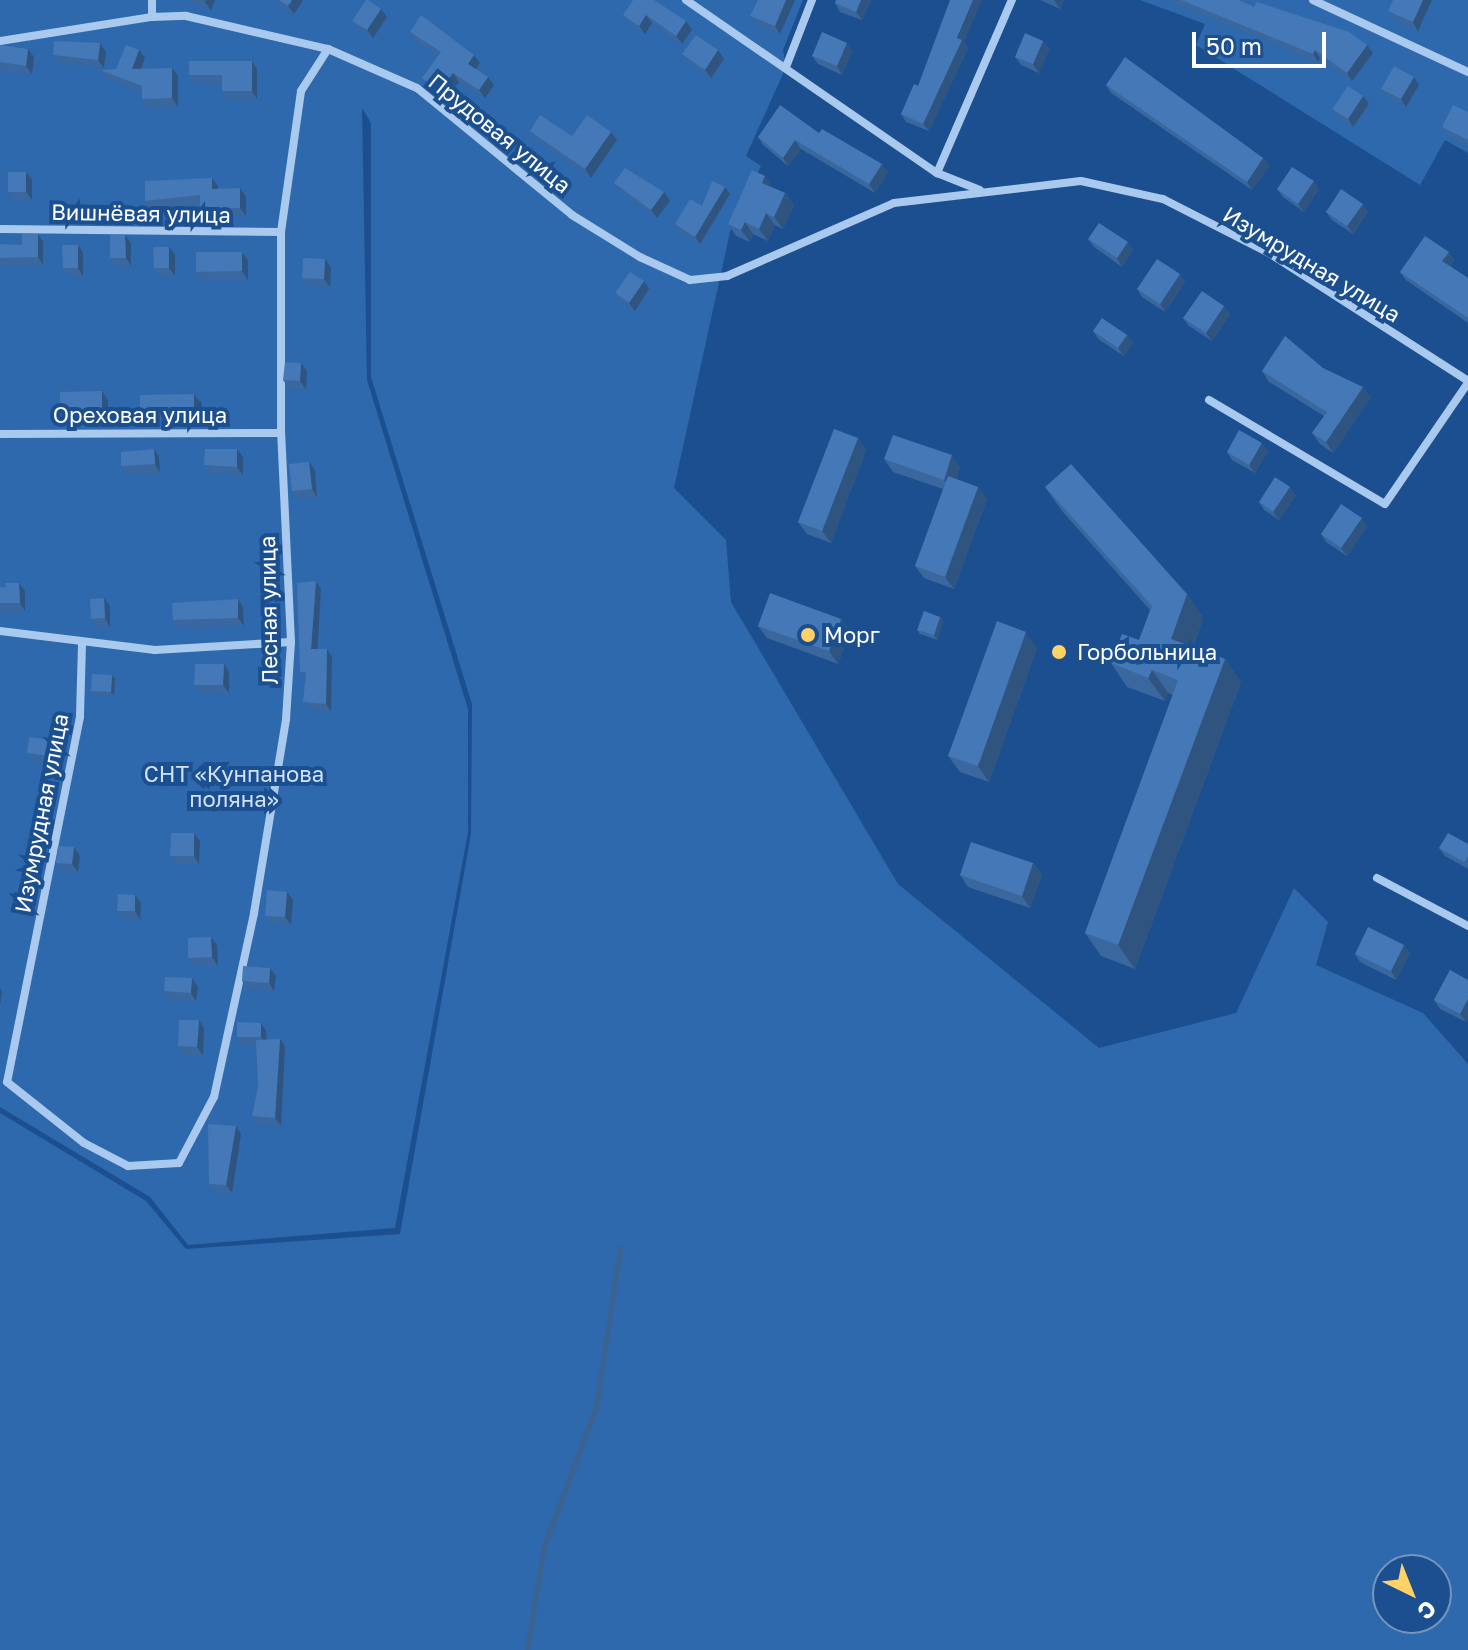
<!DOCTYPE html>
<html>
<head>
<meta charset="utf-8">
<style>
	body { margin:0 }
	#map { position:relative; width:1468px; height:1650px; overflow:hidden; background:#1b4f8f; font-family:"Golos Text",sans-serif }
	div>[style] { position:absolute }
	.green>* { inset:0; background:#2e69ad }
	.stream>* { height:5px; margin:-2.5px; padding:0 2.5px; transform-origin:2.5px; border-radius:2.5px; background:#3c6290 }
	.minor>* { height:8px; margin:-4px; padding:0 4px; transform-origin:4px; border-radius:4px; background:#a9c9ee }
	.wall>* { inset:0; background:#3a679d }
	.shaded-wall>* { inset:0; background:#305480 }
	.building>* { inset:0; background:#4478b7 }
	.dots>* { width:22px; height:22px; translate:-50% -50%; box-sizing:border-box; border:4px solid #1b4f8f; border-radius:50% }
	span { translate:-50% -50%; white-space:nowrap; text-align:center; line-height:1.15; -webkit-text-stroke:8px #1b4f8f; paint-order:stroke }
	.street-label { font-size:22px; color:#fff }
	.poi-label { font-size:22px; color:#fff }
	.left { translate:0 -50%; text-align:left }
	.park-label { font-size:22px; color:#cfe3fa }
	.north { position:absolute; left:1372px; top:1554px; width:80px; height:80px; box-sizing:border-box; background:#1b4f8f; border:2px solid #7695bc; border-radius:50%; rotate:137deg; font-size:22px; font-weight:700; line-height:32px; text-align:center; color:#fff }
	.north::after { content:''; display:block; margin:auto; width:28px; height:36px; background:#ffd166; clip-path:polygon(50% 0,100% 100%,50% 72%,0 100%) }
	.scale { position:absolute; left:1192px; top:32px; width:134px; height:36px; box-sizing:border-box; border:4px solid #fff; border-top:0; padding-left:10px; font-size:24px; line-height:28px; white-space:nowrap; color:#fff; -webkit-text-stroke:6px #1b4f8f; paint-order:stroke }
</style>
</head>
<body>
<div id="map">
	<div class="green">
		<div style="clip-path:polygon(evenodd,0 0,803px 0,783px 50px,786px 67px,746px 156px,761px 166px,730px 232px,674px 488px,726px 540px,731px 602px,898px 884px,1099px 1048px,1236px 1013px,1294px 888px,1328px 922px,1316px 965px,1423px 1013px,1468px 1064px,1468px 1650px,0 1650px,0 1113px,146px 1201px,186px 1249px,400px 1234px,471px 834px,472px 704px,371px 377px,371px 123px,362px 108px,367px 380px,468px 709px,468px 832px,395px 1228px,188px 1245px,150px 1197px,0 1107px,0 0,1388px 1570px,1436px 1570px,1436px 1618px,1388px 1618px,1388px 1570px)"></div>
		<div style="clip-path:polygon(1140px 0,1468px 0,1468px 153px,1445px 140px,1420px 185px,1196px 45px,1205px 24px)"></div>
	</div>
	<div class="stream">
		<div style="left:527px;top:1650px;width:105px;rotate:-80.7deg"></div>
		<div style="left:544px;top:1546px;width:148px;rotate:-69.5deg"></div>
		<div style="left:596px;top:1407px;width:161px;rotate:-81.4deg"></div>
	</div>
	<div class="minor">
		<div style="left:152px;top:0;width:17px;rotate:90deg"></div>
		<div style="left:152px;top:17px;width:34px;rotate:-2deg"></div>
		<div style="left:186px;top:16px;width:146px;rotate:13.1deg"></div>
		<div style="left:328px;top:49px;width:97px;rotate:23.7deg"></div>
		<div style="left:417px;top:88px;width:200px;rotate:39.3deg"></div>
		<div style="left:572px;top:215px;width:80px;rotate:31.7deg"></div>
		<div style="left:640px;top:257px;width:55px;rotate:24.7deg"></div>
		<div style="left:690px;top:280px;width:37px;rotate:-6deg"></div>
		<div style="left:727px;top:276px;width:182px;rotate:-23.6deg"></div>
		<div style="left:894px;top:203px;width:188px;rotate:-6.7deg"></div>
		<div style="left:1081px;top:181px;width:84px;rotate:12.4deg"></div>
		<div style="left:1163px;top:199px;width:119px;rotate:27deg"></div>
		<div style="left:1269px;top:253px;width:237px;rotate:32.7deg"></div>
		<div style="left:686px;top:0;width:305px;rotate:34.6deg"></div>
		<div style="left:937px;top:173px;width:46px;rotate:21.6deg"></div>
		<div style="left:1313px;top:0;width:171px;rotate:24.9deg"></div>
		<div style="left:0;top:41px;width:154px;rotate:-9deg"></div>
		<div style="left:786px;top:67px;width:72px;rotate:-68.8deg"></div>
		<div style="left:937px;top:173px;width:189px;rotate:-66.6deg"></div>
		<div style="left:0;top:229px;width:281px;rotate:0.6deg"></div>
		<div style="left:1209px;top:400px;width:204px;rotate:30.6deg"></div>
		<div style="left:1385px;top:504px;width:147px;rotate:-55.6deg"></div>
		<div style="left:0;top:434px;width:281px;rotate:-0.2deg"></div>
		<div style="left:0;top:631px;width:156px;rotate:7deg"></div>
		<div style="left:155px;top:650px;width:136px;rotate:-3.4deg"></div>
		<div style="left:82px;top:644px;width:73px;rotate:91.6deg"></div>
		<div style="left:80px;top:717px;width:372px;rotate:101.3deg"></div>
		<div style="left:7px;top:1082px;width:98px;rotate:38.4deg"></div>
		<div style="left:84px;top:1143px;width:50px;rotate:27.6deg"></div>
		<div style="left:128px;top:1166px;width:51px;rotate:-3.4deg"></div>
		<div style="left:179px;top:1163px;width:75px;rotate:-62.1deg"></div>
		<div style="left:214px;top:1097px;width:188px;rotate:-77.7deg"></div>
		<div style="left:254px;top:913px;width:197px;rotate:-80.6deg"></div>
		<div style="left:286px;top:719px;width:77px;rotate:-86.3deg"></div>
		<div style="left:291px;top:642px;width:209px;rotate:-92.7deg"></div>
		<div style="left:281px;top:433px;width:201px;rotate:-90deg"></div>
		<div style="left:281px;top:232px;width:142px;rotate:-81.9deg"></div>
		<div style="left:301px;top:91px;width:50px;rotate:-57.3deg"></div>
		<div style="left:1377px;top:878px;width:103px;rotate:27.8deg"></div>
	</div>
	<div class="wall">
		<div style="clip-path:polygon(190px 0,215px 0,211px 10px)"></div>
		<div style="clip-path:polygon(276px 0,303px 0,294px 14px,279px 5px)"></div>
		<div style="clip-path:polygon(633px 0,692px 30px,682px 44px,652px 23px,645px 34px,629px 23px,623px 15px)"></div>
		<div style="clip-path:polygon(758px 0,780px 34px,756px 24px,750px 16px)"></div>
		<div style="clip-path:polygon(836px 0,871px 0,862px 20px,840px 12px,835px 3px)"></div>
		<div style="clip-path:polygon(1040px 0,1064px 0,1060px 9px)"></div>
		<div style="clip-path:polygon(1171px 0,1239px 0,1254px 7px,1367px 45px,1373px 53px,1352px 81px,1320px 58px,1318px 62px,1172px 2px)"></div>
		<div style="clip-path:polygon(1432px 0,1418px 31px,1394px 19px,1388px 11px)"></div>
		<div style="clip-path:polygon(387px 17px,373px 38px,358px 29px,352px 21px)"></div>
		<div style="clip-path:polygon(410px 32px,480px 63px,476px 69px,488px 77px,494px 85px,485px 98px,459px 82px,446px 99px,428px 86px,422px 78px,439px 55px,415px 40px)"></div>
		<div style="clip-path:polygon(1043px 41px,1049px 49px,1039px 73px,1021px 65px,1015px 57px)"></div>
		<div style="clip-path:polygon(964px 42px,968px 48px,929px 131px,906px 122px,901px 114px,918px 86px)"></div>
		<div style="clip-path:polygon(0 45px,34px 57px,32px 74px,0 70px)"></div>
		<div style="clip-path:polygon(139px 50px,145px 58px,141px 69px,178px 76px,178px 107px,147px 107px,142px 99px,142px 92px,106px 78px,100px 70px,116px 69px)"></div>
		<div style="clip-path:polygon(852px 51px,842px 75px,818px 64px,812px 56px)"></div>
		<div style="clip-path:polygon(106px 52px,104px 68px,59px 63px,53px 55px)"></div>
		<div style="clip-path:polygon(682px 54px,724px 59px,711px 78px,688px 63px)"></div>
		<div style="clip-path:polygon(257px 69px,257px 99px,228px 99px,222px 91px,222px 83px,195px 83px,189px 75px)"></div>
		<div style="clip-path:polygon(1414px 77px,1419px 85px,1406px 107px,1387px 97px,1381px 89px)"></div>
		<div style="clip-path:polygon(1106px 85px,1263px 158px,1269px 166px,1252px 190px,1111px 93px)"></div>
		<div style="clip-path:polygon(1363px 96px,1369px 104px,1353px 127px,1338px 117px,1332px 109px)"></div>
		<div style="clip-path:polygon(1468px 112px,1468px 146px,1448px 135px,1442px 127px)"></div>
		<div style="clip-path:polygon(530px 131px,572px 136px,611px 132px,617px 140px,591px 178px,536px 139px)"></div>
		<div style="clip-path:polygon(819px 133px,888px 172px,875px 193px,801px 149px,788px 166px,763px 145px,758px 137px)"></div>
		<div style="clip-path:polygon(26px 172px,32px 180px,32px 200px,14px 200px,8px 192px)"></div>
		<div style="clip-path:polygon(614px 183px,664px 192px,670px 201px,657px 218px,620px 191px)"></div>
		<div style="clip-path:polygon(218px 186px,218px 189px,240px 188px,246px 197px,246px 216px,206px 217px,200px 209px,200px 204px,151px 209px,145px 201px)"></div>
		<div style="clip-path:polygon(725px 187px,730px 194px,700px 244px,680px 232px,675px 224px,702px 206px)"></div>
		<div style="clip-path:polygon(774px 188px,785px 193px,794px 205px,783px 229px,775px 225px,768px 241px,753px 234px,750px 242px,736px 236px,728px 224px)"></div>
		<div style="clip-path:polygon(1277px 189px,1319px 189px,1304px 212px,1283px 197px)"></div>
		<div style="clip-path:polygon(1326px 212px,1368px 212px,1353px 234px,1332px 220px)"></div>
		<div style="clip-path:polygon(125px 235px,131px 243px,131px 266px,116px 267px,110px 258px)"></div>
		<div style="clip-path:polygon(1088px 239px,1133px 250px,1122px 267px,1094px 247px)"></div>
		<div style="clip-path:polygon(43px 242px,43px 265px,0 266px,0 244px,22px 245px)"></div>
		<div style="clip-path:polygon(78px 245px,83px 253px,83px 277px,68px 276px,63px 268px)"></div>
		<div style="clip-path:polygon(169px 247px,175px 255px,175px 276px,159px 276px,154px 268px)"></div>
		<div style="clip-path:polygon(242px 252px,248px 261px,248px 280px,202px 280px,196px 272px)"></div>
		<div style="clip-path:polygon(1449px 252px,1454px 260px,1450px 266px,1468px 278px,1468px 323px,1406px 280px,1400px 272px)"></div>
		<div style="clip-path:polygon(331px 267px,330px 287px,308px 286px,302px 278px)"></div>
		<div style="clip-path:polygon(1180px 274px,1185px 282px,1165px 312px,1142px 297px,1137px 289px)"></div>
		<div style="clip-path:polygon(644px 281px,649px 289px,635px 311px,621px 302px,615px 293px)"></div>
		<div style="clip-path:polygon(1224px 306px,1230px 315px,1212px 341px,1189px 326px,1183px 318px)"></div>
		<div style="clip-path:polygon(1093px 331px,1127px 335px,1133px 343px,1124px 356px,1098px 339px)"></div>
		<div style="clip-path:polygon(1323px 368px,1371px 397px,1333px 453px,1320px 444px,1312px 433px,1324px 416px,1269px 382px,1262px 371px)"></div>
		<div style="clip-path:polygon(307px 371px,306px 389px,289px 388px,283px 380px)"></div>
		<div style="clip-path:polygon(102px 391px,108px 400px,108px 419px,66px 420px,60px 411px)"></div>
		<div style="clip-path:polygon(194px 394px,200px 402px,200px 421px,146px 422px,140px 414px)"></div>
		<div style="clip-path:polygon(858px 438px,866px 450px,831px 543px,807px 534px,798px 522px)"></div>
		<div style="clip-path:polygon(1268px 451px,1255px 473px,1232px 460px,1227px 452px)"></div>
		<div style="clip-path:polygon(159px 457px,160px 473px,127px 474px,121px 466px)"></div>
		<div style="clip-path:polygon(243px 457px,243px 475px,210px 473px,204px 465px)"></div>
		<div style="clip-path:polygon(884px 459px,960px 467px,956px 479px,978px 487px,987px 499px,954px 589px,924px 578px,915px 566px,943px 489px,893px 472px)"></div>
		<div style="clip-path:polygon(309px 462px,315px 470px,317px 497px,297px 499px,292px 491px)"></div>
		<div style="clip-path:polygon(1045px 487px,1187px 594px,1203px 618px,1193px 647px,1225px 659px,1241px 682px,1135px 969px,1101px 956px,1085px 933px,1173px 695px,1168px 693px,1165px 701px,1127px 687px,1111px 663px,1139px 640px,1150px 610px,1062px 511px)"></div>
		<div style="clip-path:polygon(1296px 495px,1279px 520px,1264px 510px,1259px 502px)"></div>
		<div style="clip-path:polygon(1367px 526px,1347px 556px,1326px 542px,1321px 534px)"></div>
		<div style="clip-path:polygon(316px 581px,321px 589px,317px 649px,332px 657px,331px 711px,309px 709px,303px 702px,306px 679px,300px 672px)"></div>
		<div style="clip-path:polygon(19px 583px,25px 591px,25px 611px,0 611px,0 587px,6px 588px)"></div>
		<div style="clip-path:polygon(104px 598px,110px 606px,110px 627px,97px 627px,91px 619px)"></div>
		<div style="clip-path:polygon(238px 599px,243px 607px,244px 626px,178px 628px,173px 620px)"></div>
		<div style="clip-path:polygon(940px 617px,943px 621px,937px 640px,920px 634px,917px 630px)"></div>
		<div style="clip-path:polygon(841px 619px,850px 631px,838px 664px,767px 638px,758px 626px)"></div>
		<div style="clip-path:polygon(1037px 648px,989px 782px,960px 772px,948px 756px)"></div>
		<div style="clip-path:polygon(224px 664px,229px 672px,229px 693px,200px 694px,194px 685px)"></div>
		<div style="clip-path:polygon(112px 675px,115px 679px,114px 696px,94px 695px,91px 691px)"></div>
		<div style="clip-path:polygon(58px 748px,56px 764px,33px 761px,27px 753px)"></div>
		<div style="clip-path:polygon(200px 841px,199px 864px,176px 864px,170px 856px)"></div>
		<div style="clip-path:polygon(1468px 844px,1468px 869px,1445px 856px,1439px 848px)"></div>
		<div style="clip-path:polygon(74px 847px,80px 856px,78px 872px,62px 871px,56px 863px)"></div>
		<div style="clip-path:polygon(1033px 863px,1042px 875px,1030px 908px,968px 887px,960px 875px)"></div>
		<div style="clip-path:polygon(293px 900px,291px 925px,271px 924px,265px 916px)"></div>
		<div style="clip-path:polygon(141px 903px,140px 920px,123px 919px,117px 911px)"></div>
		<div style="clip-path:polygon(217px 945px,218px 966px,194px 966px,188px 958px)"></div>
		<div style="clip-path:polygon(1404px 945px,1410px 953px,1396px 980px,1360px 962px,1355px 954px)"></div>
		<div style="clip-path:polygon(1450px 970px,1466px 1022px,1440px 1009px,1434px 1000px)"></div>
		<div style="clip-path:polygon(276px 976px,274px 991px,248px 989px,242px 981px)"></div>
		<div style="clip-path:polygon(198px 987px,196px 1001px,170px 999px,164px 991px)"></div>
		<div style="clip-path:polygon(199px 1020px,204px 1028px,203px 1055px,184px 1055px,178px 1046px)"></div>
		<div style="clip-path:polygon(266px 1031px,267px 1040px,280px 1039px,285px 1046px,281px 1125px,257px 1124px,252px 1116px,258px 1086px,256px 1045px,242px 1045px,237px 1037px)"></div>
		<div style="clip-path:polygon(241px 1134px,232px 1193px,214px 1192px,209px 1184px)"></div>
	</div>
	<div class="shaded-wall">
		<div style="clip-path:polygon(206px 0,215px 0,211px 10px,205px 2px)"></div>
		<div style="clip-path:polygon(292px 0,303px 0,294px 14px,288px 6px)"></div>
		<div style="clip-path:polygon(786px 0,795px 0,780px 34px,775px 26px)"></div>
		<div style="clip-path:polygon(861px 0,871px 0,862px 20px,856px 12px)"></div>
		<div style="clip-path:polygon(973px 0,982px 0,964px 42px,968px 48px,929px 131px,923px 124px)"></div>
		<div style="clip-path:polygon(1055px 0,1064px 0,1060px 9px,1054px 0)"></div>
		<div style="clip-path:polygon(1423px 0,1432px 0,1418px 31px,1413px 22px)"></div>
		<div style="clip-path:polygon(381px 9px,387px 17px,373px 38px,367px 30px)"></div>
		<div style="clip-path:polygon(646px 15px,652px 23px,645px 34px,639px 26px)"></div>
		<div style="clip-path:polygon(686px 21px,692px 30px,682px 44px,676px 36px)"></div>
		<div style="clip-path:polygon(1043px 41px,1049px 49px,1039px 73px,1033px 64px)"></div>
		<div style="clip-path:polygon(100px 43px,106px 52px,104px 68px,98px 60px)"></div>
		<div style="clip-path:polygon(847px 43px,852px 51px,842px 75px,837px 66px)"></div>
		<div style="clip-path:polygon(1367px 45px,1373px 53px,1352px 81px,1347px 73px)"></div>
		<div style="clip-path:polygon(28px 49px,34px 57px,32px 74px,26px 66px)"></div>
		<div style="clip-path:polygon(139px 50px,145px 58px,138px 77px,132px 69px)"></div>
		<div style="clip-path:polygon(718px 50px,724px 59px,711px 78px,705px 70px)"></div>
		<div style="clip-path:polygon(1315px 50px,1320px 58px,1318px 62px,1313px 54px)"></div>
		<div style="clip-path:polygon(474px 55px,480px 63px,474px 72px,468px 64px)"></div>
		<div style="clip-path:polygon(252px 61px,257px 69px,257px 99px,252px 91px)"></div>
		<div style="clip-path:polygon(172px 68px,178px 76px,178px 107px,172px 98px)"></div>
		<div style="clip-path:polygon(453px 73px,459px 82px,446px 99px,440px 91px)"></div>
		<div style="clip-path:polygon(488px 77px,494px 85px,485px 98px,479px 90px)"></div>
		<div style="clip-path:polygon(1414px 77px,1419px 85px,1406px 107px,1401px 99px)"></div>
		<div style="clip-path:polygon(1363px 96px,1369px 104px,1353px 127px,1348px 119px)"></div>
		<div style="clip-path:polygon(611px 132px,617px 140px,591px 178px,585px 169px)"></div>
		<div style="clip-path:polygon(795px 140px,801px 149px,788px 166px,783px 158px)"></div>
		<div style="clip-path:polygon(1263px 158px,1269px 166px,1252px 190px,1247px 182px)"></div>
		<div style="clip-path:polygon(882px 164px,888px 172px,875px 193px,869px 184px)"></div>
		<div style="clip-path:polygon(26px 172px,32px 180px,32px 200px,26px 192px)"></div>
		<div style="clip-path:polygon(765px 176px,774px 188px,762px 183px)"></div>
		<div style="clip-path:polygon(212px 178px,218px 186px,218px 197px,212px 189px)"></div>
		<div style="clip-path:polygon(1314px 181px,1319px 189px,1304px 212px,1298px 204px)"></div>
		<div style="clip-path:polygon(725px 187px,730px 194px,700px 244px,695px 237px)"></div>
		<div style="clip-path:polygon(240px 188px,246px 197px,246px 216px,240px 208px)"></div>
		<div style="clip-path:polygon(664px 192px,670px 201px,657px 218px,651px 210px)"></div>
		<div style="clip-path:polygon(785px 193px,794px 205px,783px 229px,774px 217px)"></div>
		<div style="clip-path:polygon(1363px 204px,1368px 212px,1353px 234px,1347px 226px)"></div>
		<div style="clip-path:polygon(766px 213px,775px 225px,768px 241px,759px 229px)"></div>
		<div style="clip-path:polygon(745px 222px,753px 234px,750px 242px,741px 230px)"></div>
		<div style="clip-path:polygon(38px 234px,43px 242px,43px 265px,38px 257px)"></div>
		<div style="clip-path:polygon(125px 235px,131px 243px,131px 266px,126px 258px)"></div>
		<div style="clip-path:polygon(1128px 242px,1133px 250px,1122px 267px,1117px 258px)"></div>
		<div style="clip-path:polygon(78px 245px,83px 253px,83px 277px,78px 268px)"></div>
		<div style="clip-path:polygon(169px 247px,175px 255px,175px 276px,169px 268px)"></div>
		<div style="clip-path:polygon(242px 252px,248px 261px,248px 280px,242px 271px)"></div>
		<div style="clip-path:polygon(1449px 252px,1454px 260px,1448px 269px,1442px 261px)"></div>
		<div style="clip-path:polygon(325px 259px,331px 267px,330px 287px,324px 279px)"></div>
		<div style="clip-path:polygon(1180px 274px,1185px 282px,1165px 312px,1160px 304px)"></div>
		<div style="clip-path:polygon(644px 281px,649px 289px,635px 311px,629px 303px)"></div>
		<div style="clip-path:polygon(1224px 306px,1230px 315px,1212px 341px,1206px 333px)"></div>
		<div style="clip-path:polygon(1127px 335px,1133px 343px,1124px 356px,1118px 348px)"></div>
		<div style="clip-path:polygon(301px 363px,307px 371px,306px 389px,300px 381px)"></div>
		<div style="clip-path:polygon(1363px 387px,1371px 397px,1333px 453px,1326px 442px)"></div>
		<div style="clip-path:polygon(102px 391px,108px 400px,108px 419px,102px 411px)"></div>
		<div style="clip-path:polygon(194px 394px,200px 402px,200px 421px,194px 413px)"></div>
		<div style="clip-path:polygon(858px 438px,866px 450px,831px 543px,822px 531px)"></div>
		<div style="clip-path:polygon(1262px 443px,1268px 451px,1255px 473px,1249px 465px)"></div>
		<div style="clip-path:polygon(154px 449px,159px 457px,160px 473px,155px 464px)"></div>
		<div style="clip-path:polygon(237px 449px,243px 457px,243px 475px,237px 467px)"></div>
		<div style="clip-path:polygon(952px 455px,960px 467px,952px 492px,944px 480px)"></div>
		<div style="clip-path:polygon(309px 462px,315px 470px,317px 497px,312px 489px)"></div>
		<div style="clip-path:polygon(978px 487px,987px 499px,954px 589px,945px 577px)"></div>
		<div style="clip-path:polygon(1290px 487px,1296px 495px,1279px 520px,1273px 512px)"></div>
		<div style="clip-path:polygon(1362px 518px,1367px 526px,1347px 556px,1341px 548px)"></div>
		<div style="clip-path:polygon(316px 581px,321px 589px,317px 657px,311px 649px)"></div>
		<div style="clip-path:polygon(19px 583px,25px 591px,25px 611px,20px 603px)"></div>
		<div style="clip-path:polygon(1187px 594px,1203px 618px,1187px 662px,1171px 639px)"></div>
		<div style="clip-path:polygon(104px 598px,110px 606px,110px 627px,105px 618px)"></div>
		<div style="clip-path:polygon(238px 599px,243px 607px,244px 626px,238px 618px)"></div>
		<div style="clip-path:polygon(940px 617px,943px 621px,937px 640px,934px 635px)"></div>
		<div style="clip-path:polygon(841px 619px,850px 631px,838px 664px,829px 651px)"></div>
		<div style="clip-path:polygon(1026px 632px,1037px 648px,989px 782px,978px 766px)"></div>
		<div style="clip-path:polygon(327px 649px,332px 657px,331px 711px,326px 704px)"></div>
		<div style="clip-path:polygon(1225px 659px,1241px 682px,1135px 969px,1118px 945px)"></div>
		<div style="clip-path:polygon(224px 664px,229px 672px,229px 693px,223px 685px)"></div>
		<div style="clip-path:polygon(1152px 670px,1168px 693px,1165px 701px,1148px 678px)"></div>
		<div style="clip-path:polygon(112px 675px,115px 679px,114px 696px,111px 692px)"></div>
		<div style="clip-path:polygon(52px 740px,58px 748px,56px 764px,50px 756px)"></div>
		<div style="clip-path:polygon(194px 833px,200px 841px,199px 864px,194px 856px)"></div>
		<div style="clip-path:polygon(74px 847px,80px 856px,78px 872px,72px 864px)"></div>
		<div style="clip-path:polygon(1033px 863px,1042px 875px,1030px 908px,1022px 896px)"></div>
		<div style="clip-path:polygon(287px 892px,293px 900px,291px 925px,285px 917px)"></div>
		<div style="clip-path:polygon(135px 895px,141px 903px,140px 920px,135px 911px)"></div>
		<div style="clip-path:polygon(211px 937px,217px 945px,218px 966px,212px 957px)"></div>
		<div style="clip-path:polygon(1404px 945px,1410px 953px,1396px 980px,1391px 971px)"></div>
		<div style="clip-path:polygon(270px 968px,276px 976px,274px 991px,269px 983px)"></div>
		<div style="clip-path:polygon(192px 978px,198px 987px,196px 1001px,191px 993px)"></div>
		<div style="clip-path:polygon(0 988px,2px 992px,0 1006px)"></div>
		<div style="clip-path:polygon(1468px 999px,1468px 1018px,1466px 1022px,1460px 1014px)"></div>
		<div style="clip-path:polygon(199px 1020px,204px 1028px,203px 1055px,197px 1047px)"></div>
		<div style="clip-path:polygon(261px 1023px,266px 1031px,267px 1045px,261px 1037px)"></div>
		<div style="clip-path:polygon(280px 1039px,285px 1046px,281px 1125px,275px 1118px)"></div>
		<div style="clip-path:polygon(236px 1126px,241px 1134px,232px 1193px,226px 1185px)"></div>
	</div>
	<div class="building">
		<div style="clip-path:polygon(279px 0,292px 0,288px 6px)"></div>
		<div style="clip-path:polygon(366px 0,368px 0,381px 9px,367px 30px,352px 21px)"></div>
		<div style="clip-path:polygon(633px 0,654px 0,686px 21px,676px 36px,646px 15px,639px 26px,623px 15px)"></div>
		<div style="clip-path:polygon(758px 0,786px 0,775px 26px,750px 16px)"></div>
		<div style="clip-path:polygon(836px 0,861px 0,856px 12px,835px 3px)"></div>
		<div style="clip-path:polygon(950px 0,973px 0,957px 38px,962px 40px,923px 124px,901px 114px,914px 84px,918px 86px)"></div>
		<div style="clip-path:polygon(1181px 0,1239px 0,1254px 7px,1257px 2px,1349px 32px,1367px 45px,1347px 73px,1315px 50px,1313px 54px)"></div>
		<div style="clip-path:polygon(1393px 0,1423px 0,1413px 22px,1388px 11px)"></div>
		<div style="clip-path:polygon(421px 15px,474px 55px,468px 64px,488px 77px,479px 90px,453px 73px,440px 91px,422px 78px,441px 52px,410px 32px)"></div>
		<div style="clip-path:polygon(822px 32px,847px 43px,837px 66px,812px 56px)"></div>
		<div style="clip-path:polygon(1025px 33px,1043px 41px,1033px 64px,1015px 57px)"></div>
		<div style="clip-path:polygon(696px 35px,718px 50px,705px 70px,682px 54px)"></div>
		<div style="clip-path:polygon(54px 41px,100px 43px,98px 60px,53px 55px)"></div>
		<div style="clip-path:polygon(0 45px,28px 49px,26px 66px,0 62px)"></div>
		<div style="clip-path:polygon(126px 45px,139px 50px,132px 69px,172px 68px,172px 98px,142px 99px,142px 86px,100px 70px,116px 69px)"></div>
		<div style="clip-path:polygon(1125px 57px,1263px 158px,1247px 182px,1106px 85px)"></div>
		<div style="clip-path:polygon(189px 61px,252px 61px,252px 91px,222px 91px,222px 75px,189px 75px)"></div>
		<div style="clip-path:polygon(1394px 66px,1414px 77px,1401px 99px,1381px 89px)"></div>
		<div style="clip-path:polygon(1348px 86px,1363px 96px,1348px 119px,1332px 109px)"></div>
		<div style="clip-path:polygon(780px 105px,819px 133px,822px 129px,882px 164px,869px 184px,795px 140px,783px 158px,758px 137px)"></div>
		<div style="clip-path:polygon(1453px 105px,1468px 112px,1468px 140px,1442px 127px)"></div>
		<div style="clip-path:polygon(540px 115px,572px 136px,587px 115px,611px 132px,585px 169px,530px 131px)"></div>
		<div style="clip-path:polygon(1292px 167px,1314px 181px,1298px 204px,1277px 189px)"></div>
		<div style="clip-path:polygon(625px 168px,664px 192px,651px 210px,614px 183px)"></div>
		<div style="clip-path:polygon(752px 170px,765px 176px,762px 183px,785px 193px,774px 217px,766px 213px,759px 229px,745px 222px,741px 230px,728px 224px)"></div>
		<div style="clip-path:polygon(8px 172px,26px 172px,26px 192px,8px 192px)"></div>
		<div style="clip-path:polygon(212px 178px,212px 189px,240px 188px,240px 208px,200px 209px,200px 195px,145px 201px,145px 181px)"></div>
		<div style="clip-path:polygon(712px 181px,725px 187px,695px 237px,675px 224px,690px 199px,702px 206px)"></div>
		<div style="clip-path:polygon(1341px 189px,1363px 204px,1347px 226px,1326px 212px)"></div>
		<div style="clip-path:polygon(1099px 223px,1128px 242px,1117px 258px,1088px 239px)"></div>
		<div style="clip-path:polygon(22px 234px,38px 234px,38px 257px,0 258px,0 244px,22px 245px)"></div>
		<div style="clip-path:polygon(110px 235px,125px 235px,126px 258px,110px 258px)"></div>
		<div style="clip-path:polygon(1425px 236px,1449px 252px,1442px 261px,1468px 278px,1468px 318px,1400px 272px)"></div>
		<div style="clip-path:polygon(62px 245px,78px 245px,78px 268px,63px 268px)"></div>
		<div style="clip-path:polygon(153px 247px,169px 247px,169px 268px,154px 268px)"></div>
		<div style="clip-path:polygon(196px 252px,242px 252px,242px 271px,196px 272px)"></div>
		<div style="clip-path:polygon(303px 258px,325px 259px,324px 279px,302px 278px)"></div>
		<div style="clip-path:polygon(1157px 259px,1180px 274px,1160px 304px,1137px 289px)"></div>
		<div style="clip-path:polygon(630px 272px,644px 281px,629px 303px,615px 293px)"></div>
		<div style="clip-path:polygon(1202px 291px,1224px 306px,1206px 333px,1183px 318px)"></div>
		<div style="clip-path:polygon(1102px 318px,1127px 335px,1118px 348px,1093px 331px)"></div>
		<div style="clip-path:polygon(1285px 336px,1323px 368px,1363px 387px,1326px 442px,1312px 433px,1327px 412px,1262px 371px)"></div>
		<div style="clip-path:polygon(285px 362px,301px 363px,300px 381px,283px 380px)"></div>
		<div style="clip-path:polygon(102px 391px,102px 411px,60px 411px,60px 392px)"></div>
		<div style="clip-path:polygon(194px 394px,194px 413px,140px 414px,140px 395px)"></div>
		<div style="clip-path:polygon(834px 429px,858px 438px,822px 531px,798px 522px)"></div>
		<div style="clip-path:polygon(1239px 430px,1262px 443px,1249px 465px,1227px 452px)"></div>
		<div style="clip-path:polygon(893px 435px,952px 455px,944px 480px,884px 459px)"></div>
		<div style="clip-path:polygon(154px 449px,155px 464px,121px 466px,121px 452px)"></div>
		<div style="clip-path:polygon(205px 449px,237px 449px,237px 467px,204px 465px)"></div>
		<div style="clip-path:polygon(309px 462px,312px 489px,292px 491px,289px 464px)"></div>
		<div style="clip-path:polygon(1071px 464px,1187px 594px,1171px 639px,1225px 659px,1118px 945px,1085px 933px,1178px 680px,1152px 670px,1148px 678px,1111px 663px,1122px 634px,1139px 640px,1152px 606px,1045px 487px)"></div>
		<div style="clip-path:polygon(948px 476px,978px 487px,945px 577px,915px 566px)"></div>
		<div style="clip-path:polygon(1275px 477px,1290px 487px,1273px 512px,1259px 502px)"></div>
		<div style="clip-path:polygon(1341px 504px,1362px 518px,1341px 548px,1321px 534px)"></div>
		<div style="clip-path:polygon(316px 581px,311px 649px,327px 649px,326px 704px,303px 702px,306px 672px,300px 672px,297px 583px)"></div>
		<div style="clip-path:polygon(5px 583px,19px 583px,20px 603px,0 603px,0 587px,6px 588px)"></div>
		<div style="clip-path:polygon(770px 593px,841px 619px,829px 651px,758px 626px)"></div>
		<div style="clip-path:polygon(104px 598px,105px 618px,91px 619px,90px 599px)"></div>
		<div style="clip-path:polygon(238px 599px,238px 618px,173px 620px,172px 603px)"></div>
		<div style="clip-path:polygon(924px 611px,940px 617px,934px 635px,917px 630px)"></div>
		<div style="clip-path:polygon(997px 621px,1026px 632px,978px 766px,948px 756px)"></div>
		<div style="clip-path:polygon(195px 664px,224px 664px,223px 685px,194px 685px)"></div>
		<div style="clip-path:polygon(92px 674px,112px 675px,111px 692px,91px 691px)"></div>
		<div style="clip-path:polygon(29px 737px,52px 740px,50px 756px,27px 753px)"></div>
		<div style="clip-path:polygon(171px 833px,194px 833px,194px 856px,170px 856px)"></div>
		<div style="clip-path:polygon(1448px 833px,1468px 844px,1468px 856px,1464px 862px,1439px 848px)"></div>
		<div style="clip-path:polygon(971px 842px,1033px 863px,1022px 896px,960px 875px)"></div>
		<div style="clip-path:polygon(58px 846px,74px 847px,72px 864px,56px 863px)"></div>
		<div style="clip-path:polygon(267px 890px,287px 892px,285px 917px,265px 916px)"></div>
		<div style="clip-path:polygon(118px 894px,135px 895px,135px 911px,117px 911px)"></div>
		<div style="clip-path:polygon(1368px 927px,1404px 945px,1391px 971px,1355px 954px)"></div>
		<div style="clip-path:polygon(211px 937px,212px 957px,188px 958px,188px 938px)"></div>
		<div style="clip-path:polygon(243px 966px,270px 968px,269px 983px,242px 981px)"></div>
		<div style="clip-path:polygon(1450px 970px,1468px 980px,1468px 999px,1460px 1014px,1434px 1000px)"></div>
		<div style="clip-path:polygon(165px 977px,192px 978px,191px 993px,164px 991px)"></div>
		<div style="clip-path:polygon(179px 1020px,199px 1020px,197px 1047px,178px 1046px)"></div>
		<div style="clip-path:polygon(237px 1022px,261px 1023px,261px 1037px,237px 1037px)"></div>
		<div style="clip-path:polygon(280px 1039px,275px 1118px,252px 1116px,258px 1086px,256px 1040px)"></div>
		<div style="clip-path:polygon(208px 1124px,236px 1126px,226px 1185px,209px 1184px)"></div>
	</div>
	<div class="dots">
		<div style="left:808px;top:635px;background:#ffd166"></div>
		<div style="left:1059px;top:652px;background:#ffd166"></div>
	</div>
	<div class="street-label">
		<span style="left:500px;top:133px;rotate:39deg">Прудовая улица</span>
		<span style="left:141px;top:213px;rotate:1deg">Вишнёвая улица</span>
		<span style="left:1312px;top:264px;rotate:31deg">Изумрудная улица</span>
		<span style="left:140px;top:415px">Ореховая улица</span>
		<span style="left:268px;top:610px;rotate:-91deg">Лесная улица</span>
		<span style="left:41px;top:813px;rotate:-79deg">Изумрудная улица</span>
	</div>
	<div class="poi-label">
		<span class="left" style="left:824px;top:635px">Морг</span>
		<span class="left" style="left:1077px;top:652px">Горбольница</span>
	</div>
	<div class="park-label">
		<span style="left:234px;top:786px">СНТ «Кунпанова<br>поляна»</span>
	</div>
	<div class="north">С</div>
	<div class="scale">50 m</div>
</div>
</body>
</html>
